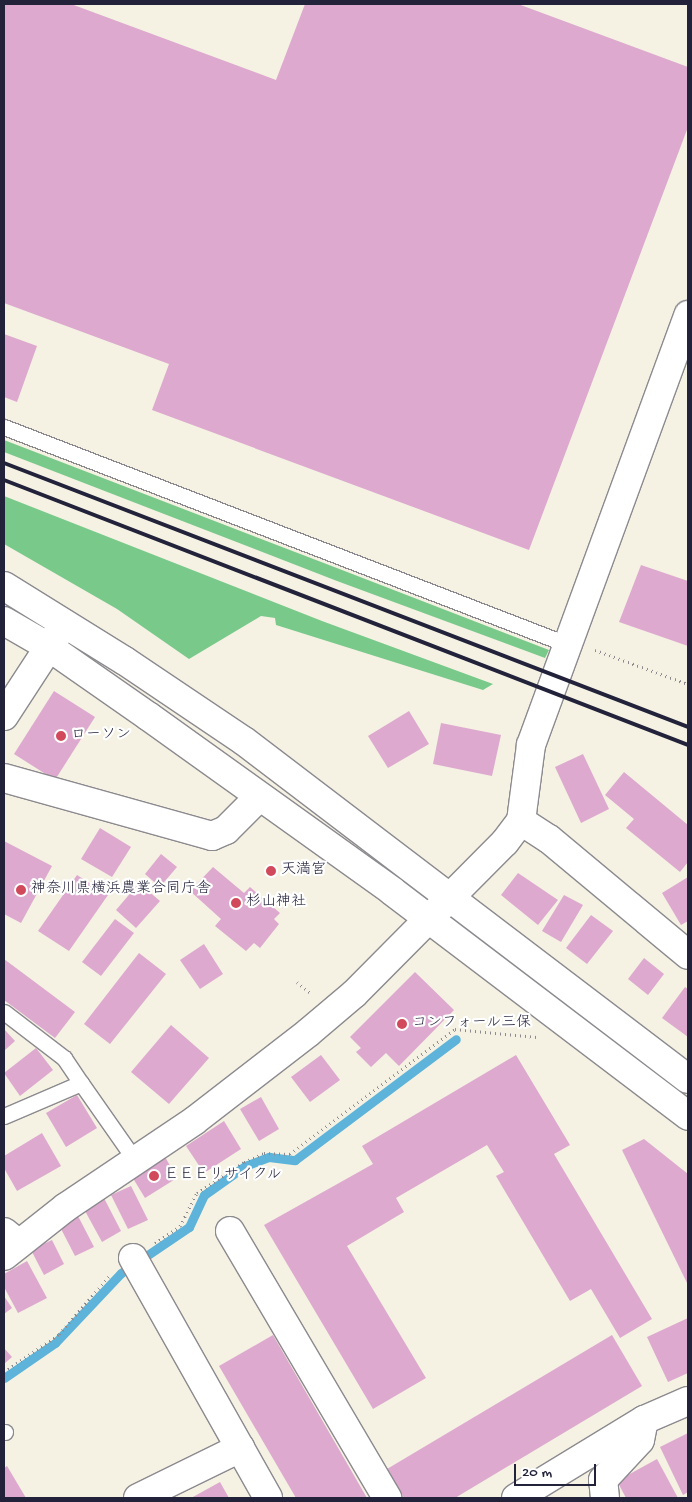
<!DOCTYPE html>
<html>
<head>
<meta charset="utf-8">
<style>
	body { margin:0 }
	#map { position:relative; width:692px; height:1502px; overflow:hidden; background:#f5f2e3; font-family:"Gochi Hand","Klee One",sans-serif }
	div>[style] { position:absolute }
	.green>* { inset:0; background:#79c98b }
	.stream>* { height:9px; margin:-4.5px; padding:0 4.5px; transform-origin:4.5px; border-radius:4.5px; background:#5db3d9 }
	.building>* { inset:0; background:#dda9cf }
	.path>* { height:3px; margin-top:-1.5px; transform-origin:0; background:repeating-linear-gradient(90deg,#8c8a8f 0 1px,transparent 0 5px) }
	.roads { filter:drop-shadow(1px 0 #8c8a8f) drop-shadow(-1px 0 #8c8a8f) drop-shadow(0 1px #8c8a8f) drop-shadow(0 -1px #8c8a8f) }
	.lane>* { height:15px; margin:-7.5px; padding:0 7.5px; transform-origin:7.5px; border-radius:7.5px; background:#fff }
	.street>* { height:28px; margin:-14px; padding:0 14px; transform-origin:14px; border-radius:14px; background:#fff }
	.secondary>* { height:28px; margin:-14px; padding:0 14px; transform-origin:14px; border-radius:14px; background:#fff }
	.rail>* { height:4px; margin:-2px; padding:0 2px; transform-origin:2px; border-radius:2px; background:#22223b }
	.dots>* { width:14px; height:14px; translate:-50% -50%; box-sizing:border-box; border:2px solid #fff; border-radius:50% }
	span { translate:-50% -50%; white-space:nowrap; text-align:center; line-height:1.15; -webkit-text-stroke:4.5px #fff; paint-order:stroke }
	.poi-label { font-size:15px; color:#22223b }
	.left { translate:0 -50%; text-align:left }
	.frame { position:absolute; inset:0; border:5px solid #22223b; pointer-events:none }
	.scale { position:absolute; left:514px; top:1464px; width:82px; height:22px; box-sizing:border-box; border:2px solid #22223b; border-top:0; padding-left:6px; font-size:15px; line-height:18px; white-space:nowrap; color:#22223b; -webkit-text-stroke:4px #fff; paint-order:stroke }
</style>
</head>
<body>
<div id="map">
	<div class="green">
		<div style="clip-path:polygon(4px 440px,342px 570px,549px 650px,545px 658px,337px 581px,4px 452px)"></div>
		<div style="clip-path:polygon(4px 496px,322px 621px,493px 684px,483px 690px,276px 625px,275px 618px,261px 616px,189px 659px,117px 609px,4px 544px)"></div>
	</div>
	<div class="stream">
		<div style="left:4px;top:1378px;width:62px;rotate:-34.5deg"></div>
		<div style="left:55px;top:1343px;width:96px;rotate:-46.7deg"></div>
		<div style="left:121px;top:1273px;width:82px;rotate:-34.1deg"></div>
		<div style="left:189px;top:1227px;width:35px;rotate:-65deg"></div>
		<div style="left:204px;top:1195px;width:50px;rotate:-35.3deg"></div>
		<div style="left:245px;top:1166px;width:26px;rotate:-21deg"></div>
		<div style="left:269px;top:1157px;width:26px;rotate:7deg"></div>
		<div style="left:295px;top:1160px;width:201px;rotate:-36.9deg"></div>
	</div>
	<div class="building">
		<div style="clip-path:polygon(4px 4px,71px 4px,276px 80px,305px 4px,518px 4px,688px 67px,688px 127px,529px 550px,152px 410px,169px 364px,4px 303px)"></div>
		<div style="clip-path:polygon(4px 334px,37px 346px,17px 402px,4px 397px)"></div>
		<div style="clip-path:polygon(641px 565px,688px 581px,688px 646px,619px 622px)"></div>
		<div style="clip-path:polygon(54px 691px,95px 717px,55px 780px,14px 754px)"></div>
		<div style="clip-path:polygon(409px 711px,429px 744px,388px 768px,368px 736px)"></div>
		<div style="clip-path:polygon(441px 723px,501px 735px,492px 776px,433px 764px)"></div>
		<div style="clip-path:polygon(583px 754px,609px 809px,581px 823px,555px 767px)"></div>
		<div style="clip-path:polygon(624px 772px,688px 825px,688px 862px,680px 872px,626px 828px,634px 819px,605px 795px)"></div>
		<div style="clip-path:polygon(100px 828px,131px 847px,112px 877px,81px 859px)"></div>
		<div style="clip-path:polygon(4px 841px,52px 866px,21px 923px,4px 914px)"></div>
		<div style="clip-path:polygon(161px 854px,177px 867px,160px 887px,145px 874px)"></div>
		<div style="clip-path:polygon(213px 867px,244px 893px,250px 887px,280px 913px,274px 919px,279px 924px,260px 948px,254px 943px,246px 951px,215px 926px,221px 919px,190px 891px)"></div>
		<div style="clip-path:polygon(518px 873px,558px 900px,538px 925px,501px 895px)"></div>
		<div style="clip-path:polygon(77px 875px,108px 895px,69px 951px,38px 931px)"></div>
		<div style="clip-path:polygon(688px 877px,688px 921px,681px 925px,662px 893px)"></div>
		<div style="clip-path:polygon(139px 883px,160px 901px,136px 928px,116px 910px)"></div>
		<div style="clip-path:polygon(564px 895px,583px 905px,561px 942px,542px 931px)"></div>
		<div style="clip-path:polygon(591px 915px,613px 931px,587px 964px,566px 948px)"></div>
		<div style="clip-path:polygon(115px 919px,134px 933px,101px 976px,82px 962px)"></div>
		<div style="clip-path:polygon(204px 944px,223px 974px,200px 989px,180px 960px)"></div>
		<div style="clip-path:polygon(139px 953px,166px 974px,110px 1044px,84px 1024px)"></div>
		<div style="clip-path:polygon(644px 958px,664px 974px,648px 995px,628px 979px)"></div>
		<div style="clip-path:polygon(4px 959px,75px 1012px,55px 1038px,4px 1000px)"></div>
		<div style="clip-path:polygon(415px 972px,454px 1010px,399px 1066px,386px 1053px,371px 1067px,356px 1052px,361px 1048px,350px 1037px)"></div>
		<div style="clip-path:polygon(685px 987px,688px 989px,688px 1037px,662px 1018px)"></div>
		<div style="clip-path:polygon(171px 1025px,209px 1058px,169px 1104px,131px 1072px)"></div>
		<div style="clip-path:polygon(4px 1029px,15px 1041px,4px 1051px)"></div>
		<div style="clip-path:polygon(36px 1048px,53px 1070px,20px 1096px,4px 1073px)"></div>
		<div style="clip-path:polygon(321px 1055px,340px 1080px,310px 1102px,291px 1077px)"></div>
		<div style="clip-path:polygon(516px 1055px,570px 1145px,554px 1154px,652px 1319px,620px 1338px,591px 1289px,570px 1301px,496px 1176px,504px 1172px,487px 1145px,396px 1198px,404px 1212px,347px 1246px,426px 1378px,373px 1409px,264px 1225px,373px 1164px,362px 1146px)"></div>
		<div style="clip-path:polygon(77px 1095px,97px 1128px,66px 1147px,46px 1113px)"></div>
		<div style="clip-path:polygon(261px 1097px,279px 1129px,259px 1141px,240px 1109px)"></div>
		<div style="clip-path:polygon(224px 1121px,241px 1149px,204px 1173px,186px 1146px)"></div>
		<div style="clip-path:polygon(42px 1133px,61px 1166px,17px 1191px,4px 1168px,4px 1156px)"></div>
		<div style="clip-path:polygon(644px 1139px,688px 1174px,688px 1285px,622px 1150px)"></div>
		<div style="clip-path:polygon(164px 1155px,177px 1178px,145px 1198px,131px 1175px)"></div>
		<div style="clip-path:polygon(131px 1186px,148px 1220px,128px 1229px,111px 1195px)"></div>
		<div style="clip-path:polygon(104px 1198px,121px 1231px,102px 1242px,84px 1209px)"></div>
		<div style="clip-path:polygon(77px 1214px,94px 1247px,75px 1256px,58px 1223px)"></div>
		<div style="clip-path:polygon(52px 1240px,64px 1264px,44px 1275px,31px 1250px)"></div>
		<div style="clip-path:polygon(27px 1261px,47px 1298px,18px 1313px,4px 1287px,4px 1274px)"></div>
		<div style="clip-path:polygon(4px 1296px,12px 1308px,4px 1314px)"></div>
		<div style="clip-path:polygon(688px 1318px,688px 1373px,668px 1382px,647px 1337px)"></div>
		<div style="clip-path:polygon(273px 1335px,367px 1498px,296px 1498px,219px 1366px)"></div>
		<div style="clip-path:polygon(612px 1335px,642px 1386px,455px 1498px,404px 1498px,387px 1469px)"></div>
		<div style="clip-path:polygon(4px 1348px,12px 1357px,4px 1364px)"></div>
		<div style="clip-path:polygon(688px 1433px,688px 1492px,683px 1495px,660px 1447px)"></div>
		<div style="clip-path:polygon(657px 1459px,678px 1498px,626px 1498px,617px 1481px)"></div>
		<div style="clip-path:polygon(7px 1466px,26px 1498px,4px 1498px,4px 1468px)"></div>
		<div style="clip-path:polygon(220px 1482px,229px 1498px,191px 1498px)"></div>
	</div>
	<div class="path">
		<div style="left:595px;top:650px;width:99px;rotate:20.1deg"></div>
		<div style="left:297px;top:982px;width:19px;rotate:39deg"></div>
		<div style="left:155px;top:1243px;width:30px;rotate:-34deg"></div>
		<div style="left:180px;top:1226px;width:37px;rotate:-63deg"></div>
		<div style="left:197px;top:1193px;width:56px;rotate:-33.4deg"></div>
		<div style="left:244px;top:1162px;width:22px;rotate:-24deg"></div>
		<div style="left:264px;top:1153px;width:26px;rotate:2deg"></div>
		<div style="left:290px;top:1154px;width:207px;rotate:-37.1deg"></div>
		<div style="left:455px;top:1029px;width:82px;rotate:5.6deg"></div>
		<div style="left:4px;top:1372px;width:67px;rotate:-34.6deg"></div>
		<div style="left:59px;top:1334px;width:79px;rotate:-49.1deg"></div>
	</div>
	<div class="roads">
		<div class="lane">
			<div style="left:4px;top:427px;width:606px;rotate:21.1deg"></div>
			<div style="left:4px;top:1012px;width:76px;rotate:37.5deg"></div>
			<div style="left:64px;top:1058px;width:30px;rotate:56deg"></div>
			<div style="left:81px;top:1083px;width:84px;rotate:156.8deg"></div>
			<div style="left:81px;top:1083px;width:94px;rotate:55deg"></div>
			<div style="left:4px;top:1432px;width:1px"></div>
		</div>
		<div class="street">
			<div style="left:4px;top:716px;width:106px;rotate:-56.9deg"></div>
			<div style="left:230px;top:1231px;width:310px;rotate:59.5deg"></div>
			<div style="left:4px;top:1232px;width:19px;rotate:39deg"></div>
			<div style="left:133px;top:1258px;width:275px;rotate:60.6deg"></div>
			<div style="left:138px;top:1498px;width:114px;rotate:-26.1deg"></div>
			<div style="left:516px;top:1498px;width:150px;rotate:-31.4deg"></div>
			<div style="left:644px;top:1420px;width:48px;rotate:-23.4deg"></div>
			<div style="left:605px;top:1498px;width:18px;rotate:-96deg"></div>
			<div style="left:603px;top:1480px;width:54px;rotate:-47.2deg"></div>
			<div style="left:640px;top:1440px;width:20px;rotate:-79deg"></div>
		</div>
		<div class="secondary">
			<div style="left:4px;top:586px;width:142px;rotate:31.8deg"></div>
			<div style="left:125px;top:661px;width:143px;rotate:33.9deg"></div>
			<div style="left:244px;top:741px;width:558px;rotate:37.28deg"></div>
			<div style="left:4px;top:621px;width:52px;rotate:30deg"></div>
			<div style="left:49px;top:647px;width:121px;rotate:34.9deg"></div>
			<div style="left:148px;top:716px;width:300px;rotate:35.6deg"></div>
			<div style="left:392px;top:891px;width:372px;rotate:37.2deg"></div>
			<div style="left:4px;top:778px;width:216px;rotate:15.6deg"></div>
			<div style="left:212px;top:836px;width:15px;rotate:-23deg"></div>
			<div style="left:226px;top:830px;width:47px;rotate:-45deg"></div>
			<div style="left:521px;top:821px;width:33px;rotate:33deg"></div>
			<div style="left:549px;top:839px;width:181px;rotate:39.8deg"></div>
			<div style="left:4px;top:1256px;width:79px;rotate:-38.3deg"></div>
			<div style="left:66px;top:1207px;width:154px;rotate:-33.9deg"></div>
			<div style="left:194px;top:1121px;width:145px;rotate:-37.7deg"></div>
			<div style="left:309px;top:1032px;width:59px;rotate:-40.2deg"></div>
			<div style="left:354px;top:994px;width:214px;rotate:-45.2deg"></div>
			<div style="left:505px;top:842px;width:26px;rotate:-53deg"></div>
			<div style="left:521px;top:821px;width:77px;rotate:-82.5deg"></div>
			<div style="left:531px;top:745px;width:458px;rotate:-69.9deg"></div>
		</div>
	</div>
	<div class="rail">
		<div style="left:4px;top:463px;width:733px;rotate:21.1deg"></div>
		<div style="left:4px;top:480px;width:734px;rotate:21.18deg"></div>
	</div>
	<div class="dots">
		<div style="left:61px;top:736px;background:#d1495b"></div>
		<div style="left:271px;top:871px;background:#d1495b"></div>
		<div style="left:21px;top:890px;background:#d1495b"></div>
		<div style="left:236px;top:903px;background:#d1495b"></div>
		<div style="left:402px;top:1024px;background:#d1495b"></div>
		<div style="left:154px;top:1176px;background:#d1495b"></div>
	</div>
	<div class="poi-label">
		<span class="left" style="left:71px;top:736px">ローソン</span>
		<span class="left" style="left:281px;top:871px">天満宮</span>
		<span class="left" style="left:31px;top:890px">神奈川県横浜農業合同庁舎</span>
		<span class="left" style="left:246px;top:903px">杉山神社</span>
		<span class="left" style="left:412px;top:1024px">コンフォール三保</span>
		<span class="left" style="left:164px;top:1176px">ＥＥＥリサイクル</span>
	</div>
	<div class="frame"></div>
	<div class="scale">20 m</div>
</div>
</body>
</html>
